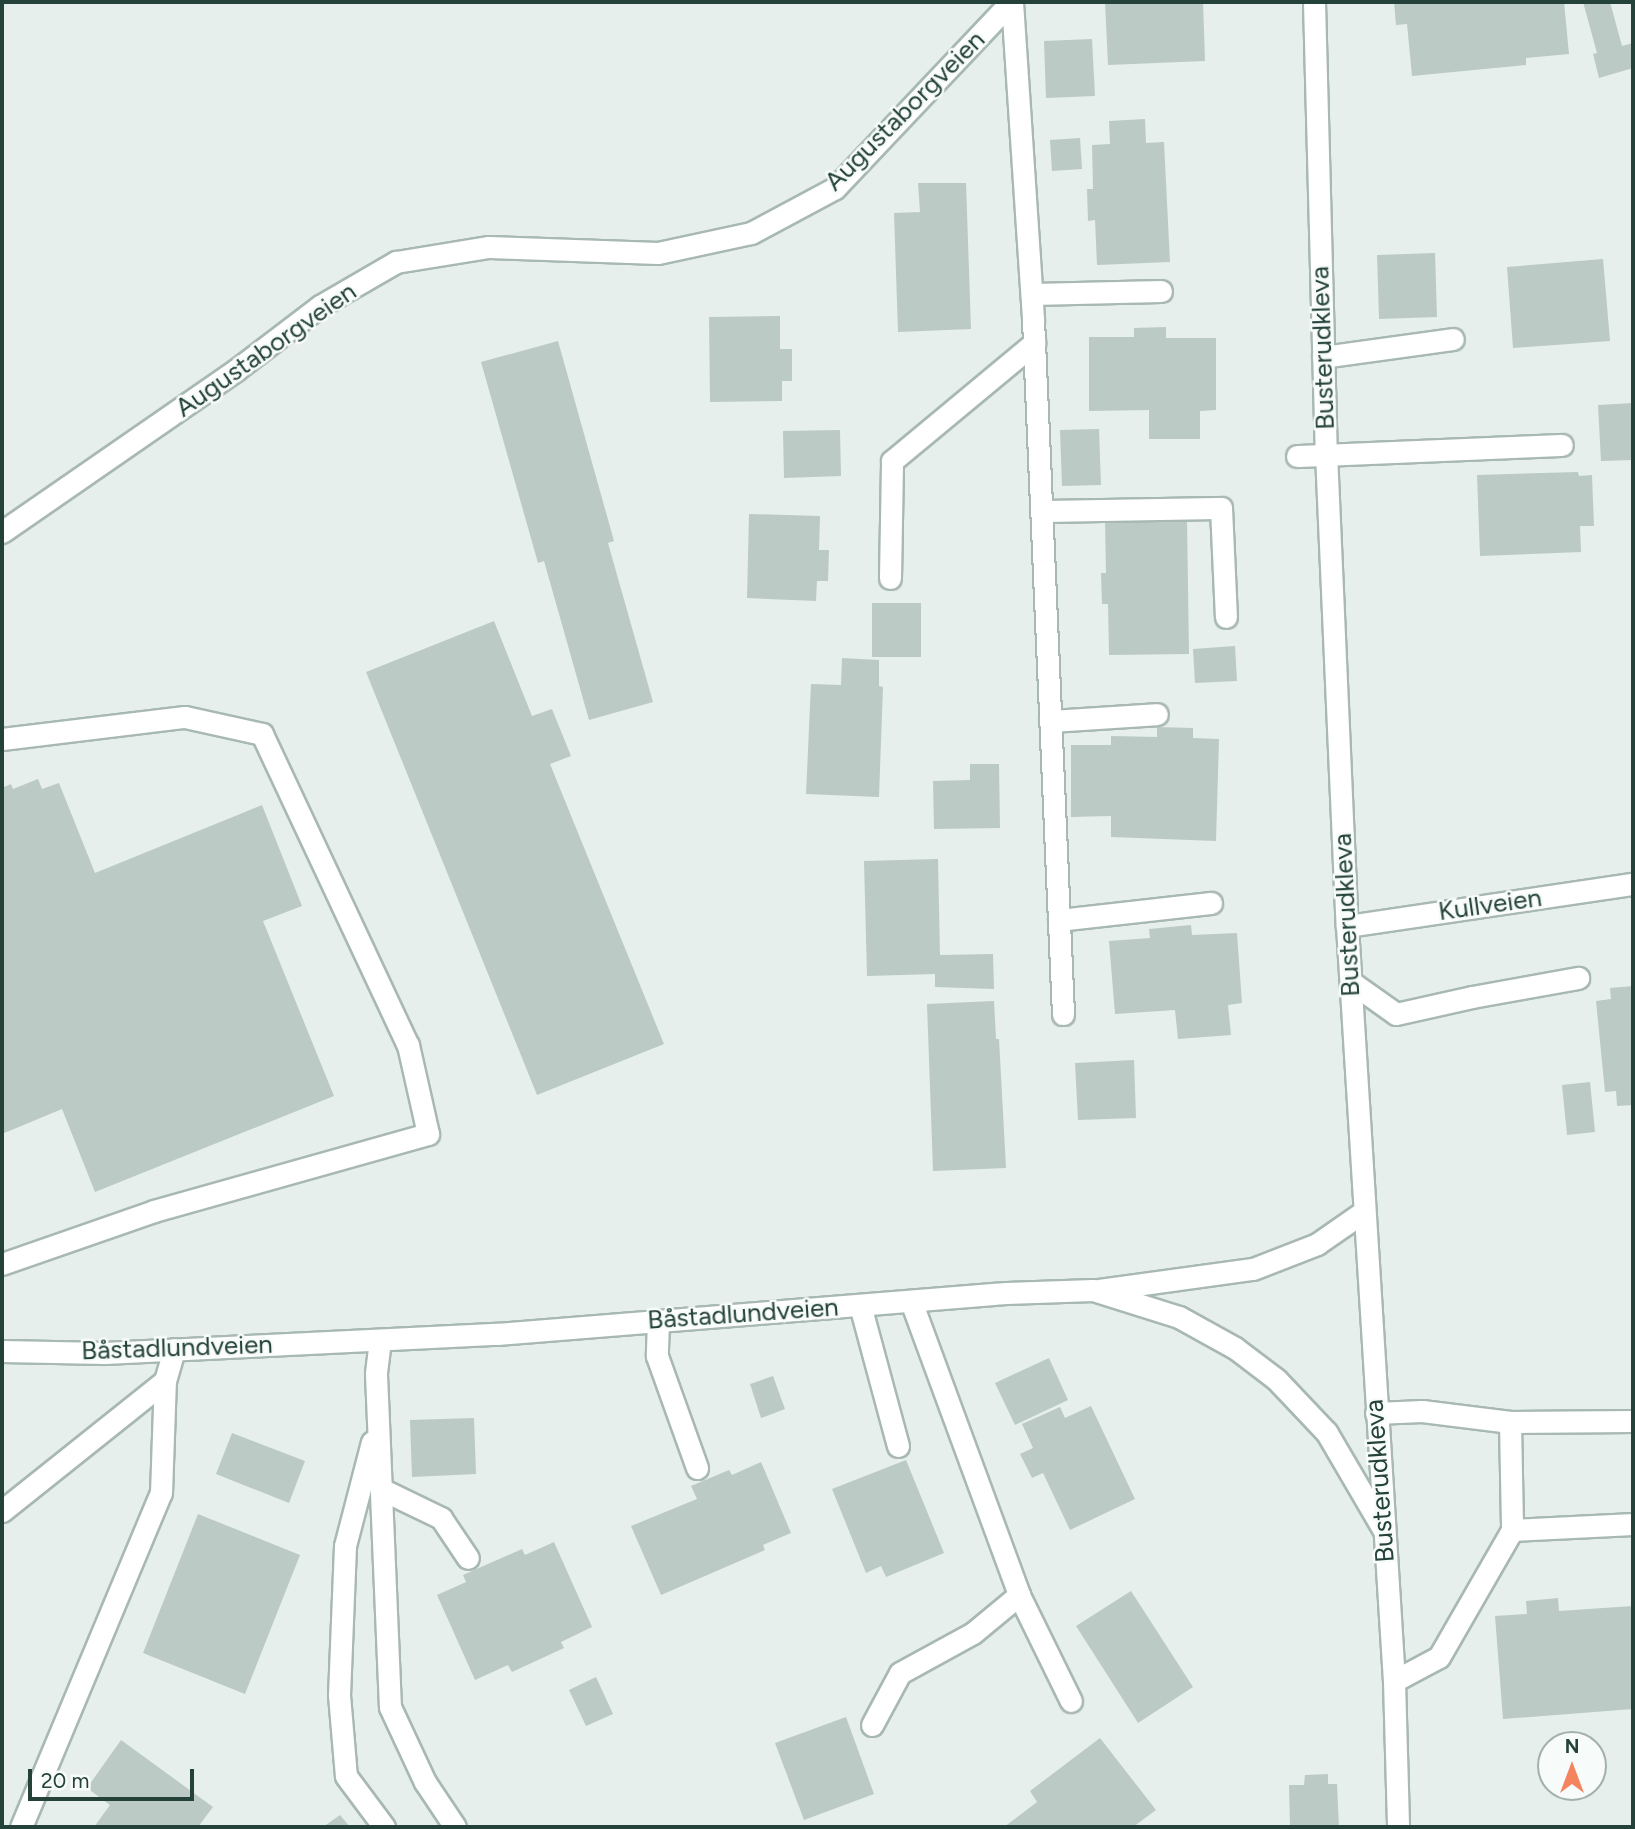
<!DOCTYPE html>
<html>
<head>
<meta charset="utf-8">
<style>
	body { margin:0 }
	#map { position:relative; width:1635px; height:1829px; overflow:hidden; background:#e6efeb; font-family:Figtree,sans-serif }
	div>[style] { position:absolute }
	.building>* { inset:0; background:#bbcac4 }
	.roads { filter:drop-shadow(2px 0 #a8b8b2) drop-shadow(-2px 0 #a8b8b2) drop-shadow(0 2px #a8b8b2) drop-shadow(0 -2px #a8b8b2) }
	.lane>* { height:21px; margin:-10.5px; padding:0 10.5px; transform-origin:10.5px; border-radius:10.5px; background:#fff }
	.street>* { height:21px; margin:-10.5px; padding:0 10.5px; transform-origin:10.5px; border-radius:10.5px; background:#fff }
	.secondary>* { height:21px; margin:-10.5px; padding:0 10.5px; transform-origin:10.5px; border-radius:10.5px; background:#fff }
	span { translate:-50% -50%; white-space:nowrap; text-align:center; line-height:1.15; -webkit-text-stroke:5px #f7fbf9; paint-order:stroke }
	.street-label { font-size:26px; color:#24423a }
	.frame { position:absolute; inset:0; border:4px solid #24423a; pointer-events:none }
	.north { position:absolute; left:1537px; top:1731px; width:70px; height:70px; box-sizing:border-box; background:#f7fbf9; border:2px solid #a3b1ad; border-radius:50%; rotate:0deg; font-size:19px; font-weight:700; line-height:28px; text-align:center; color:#24423a }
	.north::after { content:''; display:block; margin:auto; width:24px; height:32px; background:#f4845f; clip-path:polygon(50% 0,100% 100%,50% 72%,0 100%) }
	.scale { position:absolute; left:28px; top:1769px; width:166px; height:32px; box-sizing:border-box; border:4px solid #24423a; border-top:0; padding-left:9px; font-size:21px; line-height:24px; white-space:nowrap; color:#24423a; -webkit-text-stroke:5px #f7fbf9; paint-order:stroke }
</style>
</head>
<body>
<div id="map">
	<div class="building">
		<div style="clip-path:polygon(1105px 2px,1203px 2px,1205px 61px,1108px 65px)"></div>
		<div style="clip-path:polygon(1394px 2px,1564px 2px,1569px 54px,1526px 58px,1526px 65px,1412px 76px,1407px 24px,1396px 25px)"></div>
		<div style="clip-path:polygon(1583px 2px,1610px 2px,1622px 46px,1633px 43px,1633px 68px,1599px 78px,1593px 54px,1597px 53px)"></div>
		<div style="clip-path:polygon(1092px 39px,1095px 96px,1046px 98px,1044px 41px)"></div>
		<div style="clip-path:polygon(1145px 119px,1146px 143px,1164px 142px,1170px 262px,1097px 265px,1095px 220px,1088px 221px,1087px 189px,1093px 189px,1092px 145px,1110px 144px,1109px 121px)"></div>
		<div style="clip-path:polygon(1080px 138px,1082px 169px,1052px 171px,1050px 140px)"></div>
		<div style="clip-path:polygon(918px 183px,966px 183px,971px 329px,898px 332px,894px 213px,920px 212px)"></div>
		<div style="clip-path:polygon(1435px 253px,1437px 317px,1379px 319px,1377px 255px)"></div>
		<div style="clip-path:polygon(1603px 259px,1610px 341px,1513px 348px,1507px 267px)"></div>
		<div style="clip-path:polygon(780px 316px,780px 349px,792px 349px,792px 381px,782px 381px,782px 401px,710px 402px,709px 317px)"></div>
		<div style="clip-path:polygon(1166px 327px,1166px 338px,1216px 338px,1216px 410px,1200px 411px,1200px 439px,1149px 439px,1149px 410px,1089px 411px,1089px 337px,1134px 337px,1134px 328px)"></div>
		<div style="clip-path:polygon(558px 341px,614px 541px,608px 543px,653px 702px,589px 720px,544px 561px,538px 563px,481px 362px)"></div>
		<div style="clip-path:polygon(1633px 403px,1633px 460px,1601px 461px,1598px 405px)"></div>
		<div style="clip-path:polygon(1099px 429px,1101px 485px,1062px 486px,1060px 430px)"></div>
		<div style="clip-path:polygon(840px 430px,841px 476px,784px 478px,783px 431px)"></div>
		<div style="clip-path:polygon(1578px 472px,1579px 476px,1592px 475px,1594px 526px,1580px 526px,1581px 552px,1480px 556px,1477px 475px)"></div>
		<div style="clip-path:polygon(749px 514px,820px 516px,819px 550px,829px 550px,828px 581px,817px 581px,816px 601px,747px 598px)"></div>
		<div style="clip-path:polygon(1187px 519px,1189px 654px,1109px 655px,1108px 604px,1102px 604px,1101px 573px,1106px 573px,1105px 521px)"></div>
		<div style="clip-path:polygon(872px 603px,921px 603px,921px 657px,872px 657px)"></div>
		<div style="clip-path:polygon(494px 621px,532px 716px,552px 709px,571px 756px,550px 764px,664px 1044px,537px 1095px,366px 672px)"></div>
		<div style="clip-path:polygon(1235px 646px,1237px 681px,1195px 683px,1193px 649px)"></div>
		<div style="clip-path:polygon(842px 658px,879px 660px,879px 686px,883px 687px,879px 797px,806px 794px,811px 684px,841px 685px)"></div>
		<div style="clip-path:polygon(1157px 727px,1193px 728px,1193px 738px,1219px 739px,1216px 841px,1111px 837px,1111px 816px,1071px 817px,1071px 745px,1111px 745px,1111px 736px,1157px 737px)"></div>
		<div style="clip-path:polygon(970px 764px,999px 764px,1000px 828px,934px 829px,933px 781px,970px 780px)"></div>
		<div style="clip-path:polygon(38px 779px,42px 789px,59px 783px,95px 873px,262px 805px,302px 906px,263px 921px,334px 1096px,95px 1192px,62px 1109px,2px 1134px,2px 788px,11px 784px,13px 789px)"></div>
		<div style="clip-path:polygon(938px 859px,940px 955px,993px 954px,994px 989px,935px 987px,935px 974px,867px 976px,864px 861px)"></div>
		<div style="clip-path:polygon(1191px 925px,1192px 935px,1237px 933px,1242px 1003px,1228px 1005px,1231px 1035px,1178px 1039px,1175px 1010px,1115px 1014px,1109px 941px,1150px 938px,1149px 929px)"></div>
		<div style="clip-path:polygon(1633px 986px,1633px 1105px,1617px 1106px,1616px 1091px,1605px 1092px,1596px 1001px,1611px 999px,1610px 988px)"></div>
		<div style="clip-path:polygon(994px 1001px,996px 1039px,999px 1039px,1006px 1168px,933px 1171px,927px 1004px)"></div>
		<div style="clip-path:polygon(1134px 1060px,1136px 1118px,1078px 1120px,1075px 1063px)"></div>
		<div style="clip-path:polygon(1590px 1082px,1595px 1132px,1567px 1135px,1562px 1085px)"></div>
		<div style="clip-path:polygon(1049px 1358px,1068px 1400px,1015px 1425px,995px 1383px)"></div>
		<div style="clip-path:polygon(773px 1376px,785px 1409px,761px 1418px,750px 1384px)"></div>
		<div style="clip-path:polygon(1091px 1406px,1135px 1499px,1070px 1530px,1043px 1473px,1032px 1478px,1020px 1454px,1033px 1448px,1022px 1424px,1060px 1407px,1065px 1418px)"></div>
		<div style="clip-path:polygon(474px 1418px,476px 1474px,412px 1477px,410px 1420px)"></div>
		<div style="clip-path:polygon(232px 1433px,305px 1461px,289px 1503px,216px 1474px)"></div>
		<div style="clip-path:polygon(906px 1460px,944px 1553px,886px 1577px,881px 1566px,866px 1573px,832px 1489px)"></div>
		<div style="clip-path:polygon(761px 1462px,791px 1533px,763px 1545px,765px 1550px,661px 1595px,631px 1526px,697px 1499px,691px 1486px,729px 1470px,732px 1475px)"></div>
		<div style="clip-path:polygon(198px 1514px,300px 1555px,245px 1694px,143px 1653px)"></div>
		<div style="clip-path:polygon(554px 1542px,592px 1627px,561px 1642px,564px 1648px,512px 1672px,508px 1665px,475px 1680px,437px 1595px,466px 1582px,463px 1575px,522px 1549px,525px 1555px)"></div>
		<div style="clip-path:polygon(1131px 1591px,1193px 1687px,1138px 1723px,1076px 1626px)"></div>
		<div style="clip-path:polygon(1558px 1598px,1559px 1611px,1633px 1606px,1633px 1709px,1503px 1719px,1495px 1616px,1527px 1614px,1526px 1601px)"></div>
		<div style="clip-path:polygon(596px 1677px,613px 1714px,586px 1726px,569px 1690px)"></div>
		<div style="clip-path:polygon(846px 1717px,874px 1794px,804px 1820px,775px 1743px)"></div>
		<div style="clip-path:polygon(1100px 1738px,1156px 1810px,1133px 1827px,1004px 1827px,1037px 1802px,1030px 1791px)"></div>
		<div style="clip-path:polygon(121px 1740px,213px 1807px,198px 1827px,94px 1827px,110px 1805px,87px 1788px)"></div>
		<div style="clip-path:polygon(1328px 1774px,1328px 1784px,1337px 1784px,1339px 1827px,1290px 1827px,1289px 1785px,1304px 1785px,1305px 1775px)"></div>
		<div style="clip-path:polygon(340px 1815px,350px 1827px,323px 1827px)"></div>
	</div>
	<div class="roads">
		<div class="lane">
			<div style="left:1032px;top:294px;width:129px;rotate:-1.3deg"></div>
			<div style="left:1323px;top:357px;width:131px;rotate:-7.9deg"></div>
			<div style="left:1297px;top:456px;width:265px;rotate:-2.4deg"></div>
			<div style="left:1041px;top:511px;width:180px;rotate:-1deg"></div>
			<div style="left:1221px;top:508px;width:109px;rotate:87.4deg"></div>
			<div style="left:890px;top:578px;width:117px;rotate:-89deg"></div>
			<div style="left:892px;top:461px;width:185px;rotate:-39.7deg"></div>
			<div style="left:1050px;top:721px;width:107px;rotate:-3.7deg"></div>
			<div style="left:2px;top:739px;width:184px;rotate:-6.9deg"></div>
			<div style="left:185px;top:717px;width:79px;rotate:12.4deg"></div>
			<div style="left:262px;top:734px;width:344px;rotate:64.9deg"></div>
			<div style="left:408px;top:1045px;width:91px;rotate:77.3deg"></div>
			<div style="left:428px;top:1134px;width:285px;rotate:164.3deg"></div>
			<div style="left:154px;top:1211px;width:161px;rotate:160.8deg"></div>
			<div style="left:1059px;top:920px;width:153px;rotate:-6.4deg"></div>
			<div style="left:1351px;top:982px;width:55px;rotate:35.4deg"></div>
			<div style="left:1396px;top:1014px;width:78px;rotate:-12.6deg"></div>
			<div style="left:1472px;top:997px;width:108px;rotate:-10.2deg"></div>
			<div style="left:911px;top:1301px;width:313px;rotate:69.8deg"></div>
			<div style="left:1019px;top:1595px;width:118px;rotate:63.9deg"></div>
			<div style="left:860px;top:1305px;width:146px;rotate:74.9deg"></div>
			<div style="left:658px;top:1321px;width:35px;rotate:92deg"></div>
			<div style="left:657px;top:1356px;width:119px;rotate:70.3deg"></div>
			<div style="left:380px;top:1340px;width:34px;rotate:97deg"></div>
			<div style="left:376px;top:1374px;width:333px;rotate:87.6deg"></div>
			<div style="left:390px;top:1707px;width:83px;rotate:65deg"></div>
			<div style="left:425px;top:1782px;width:54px;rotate:56.3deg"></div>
			<div style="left:1376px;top:1413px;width:46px;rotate:-2.5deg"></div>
			<div style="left:1422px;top:1411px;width:89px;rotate:7.1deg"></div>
			<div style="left:1510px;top:1422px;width:123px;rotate:-0.5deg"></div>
			<div style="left:1510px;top:1422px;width:108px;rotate:88.9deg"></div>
			<div style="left:1512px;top:1530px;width:121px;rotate:-2.8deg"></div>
			<div style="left:372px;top:1442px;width:107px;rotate:104.6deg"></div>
			<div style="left:345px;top:1546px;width:149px;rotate:92.3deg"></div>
			<div style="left:339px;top:1695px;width:81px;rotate:85.1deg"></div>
			<div style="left:346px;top:1776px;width:64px;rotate:53.3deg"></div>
			<div style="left:381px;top:1489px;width:67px;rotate:25.8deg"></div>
			<div style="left:441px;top:1518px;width:48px;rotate:56deg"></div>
			<div style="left:2px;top:1511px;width:208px;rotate:-38.6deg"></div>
			<div style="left:1394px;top:1681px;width:51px;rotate:-28.1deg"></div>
			<div style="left:1439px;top:1657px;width:146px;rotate:-60.1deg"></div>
			<div style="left:872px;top:1725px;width:59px;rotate:-61.7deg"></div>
			<div style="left:900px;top:1673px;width:83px;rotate:-28.7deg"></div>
			<div style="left:973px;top:1633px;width:60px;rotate:-39.6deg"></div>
			<div style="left:21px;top:1827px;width:362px;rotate:-67.3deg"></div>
			<div style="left:161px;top:1493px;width:112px;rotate:-88deg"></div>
			<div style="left:165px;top:1381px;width:33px;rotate:-74deg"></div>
		</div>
		<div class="street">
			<div style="left:1012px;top:2px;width:318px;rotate:86.2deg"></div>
			<div style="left:1033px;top:319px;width:696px;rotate:87.53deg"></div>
			<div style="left:2px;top:532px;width:285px;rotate:-34.7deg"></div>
			<div style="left:236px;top:370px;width:106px;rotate:-37.3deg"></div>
			<div style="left:320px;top:306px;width:88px;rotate:-30.1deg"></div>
			<div style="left:396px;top:262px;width:94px;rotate:-9.2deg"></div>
			<div style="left:489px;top:247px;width:169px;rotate:2deg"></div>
			<div style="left:658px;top:253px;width:95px;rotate:-12.1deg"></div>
			<div style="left:751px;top:233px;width:95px;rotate:-28.2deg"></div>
			<div style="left:835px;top:188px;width:256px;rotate:-46.6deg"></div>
			<div style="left:1347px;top:926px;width:289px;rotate:-8.4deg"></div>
			<div style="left:1099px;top:1290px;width:155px;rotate:-7.8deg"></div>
			<div style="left:1253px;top:1269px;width:69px;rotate:-21.3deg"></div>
			<div style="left:1317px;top:1244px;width:56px;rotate:-34.8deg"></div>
			<div style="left:2px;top:1351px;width:103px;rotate:1.1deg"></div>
			<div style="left:105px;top:1353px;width:392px;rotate:-2.8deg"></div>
			<div style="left:497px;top:1334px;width:511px;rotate:-4.61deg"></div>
			<div style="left:1006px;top:1293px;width:87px;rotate:-2deg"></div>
			<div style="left:1093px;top:1290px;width:90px;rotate:17.4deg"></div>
			<div style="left:1179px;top:1317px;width:64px;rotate:29deg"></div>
			<div style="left:1235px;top:1348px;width:51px;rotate:37.1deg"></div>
			<div style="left:1276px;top:1379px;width:74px;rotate:46.6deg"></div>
			<div style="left:1327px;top:1433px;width:111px;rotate:59.7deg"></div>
		</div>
		<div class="secondary">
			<div style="left:1314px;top:2px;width:451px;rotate:88.5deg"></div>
			<div style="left:1326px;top:453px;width:473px;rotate:87.5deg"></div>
			<div style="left:1347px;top:926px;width:756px;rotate:86.44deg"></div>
			<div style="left:1394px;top:1681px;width:146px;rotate:88.4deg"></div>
		</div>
	</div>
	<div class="street-label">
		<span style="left:905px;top:111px;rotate:-45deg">Augustaborgveien</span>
		<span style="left:1323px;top:348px;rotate:-92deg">Busterudkleva</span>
		<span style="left:266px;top:350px;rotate:-35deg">Augustaborgveien</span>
		<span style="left:1490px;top:905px;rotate:-8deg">Kullveien</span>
		<span style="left:1347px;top:915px;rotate:-93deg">Busterudkleva</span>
		<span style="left:743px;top:1314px;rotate:-4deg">Båstadlundveien</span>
		<span style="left:177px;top:1348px;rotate:-2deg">Båstadlundveien</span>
		<span style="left:1380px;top:1481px;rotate:-94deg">Busterudkleva</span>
	</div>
	<div class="frame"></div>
	<div class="north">N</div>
	<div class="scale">20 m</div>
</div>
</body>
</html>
